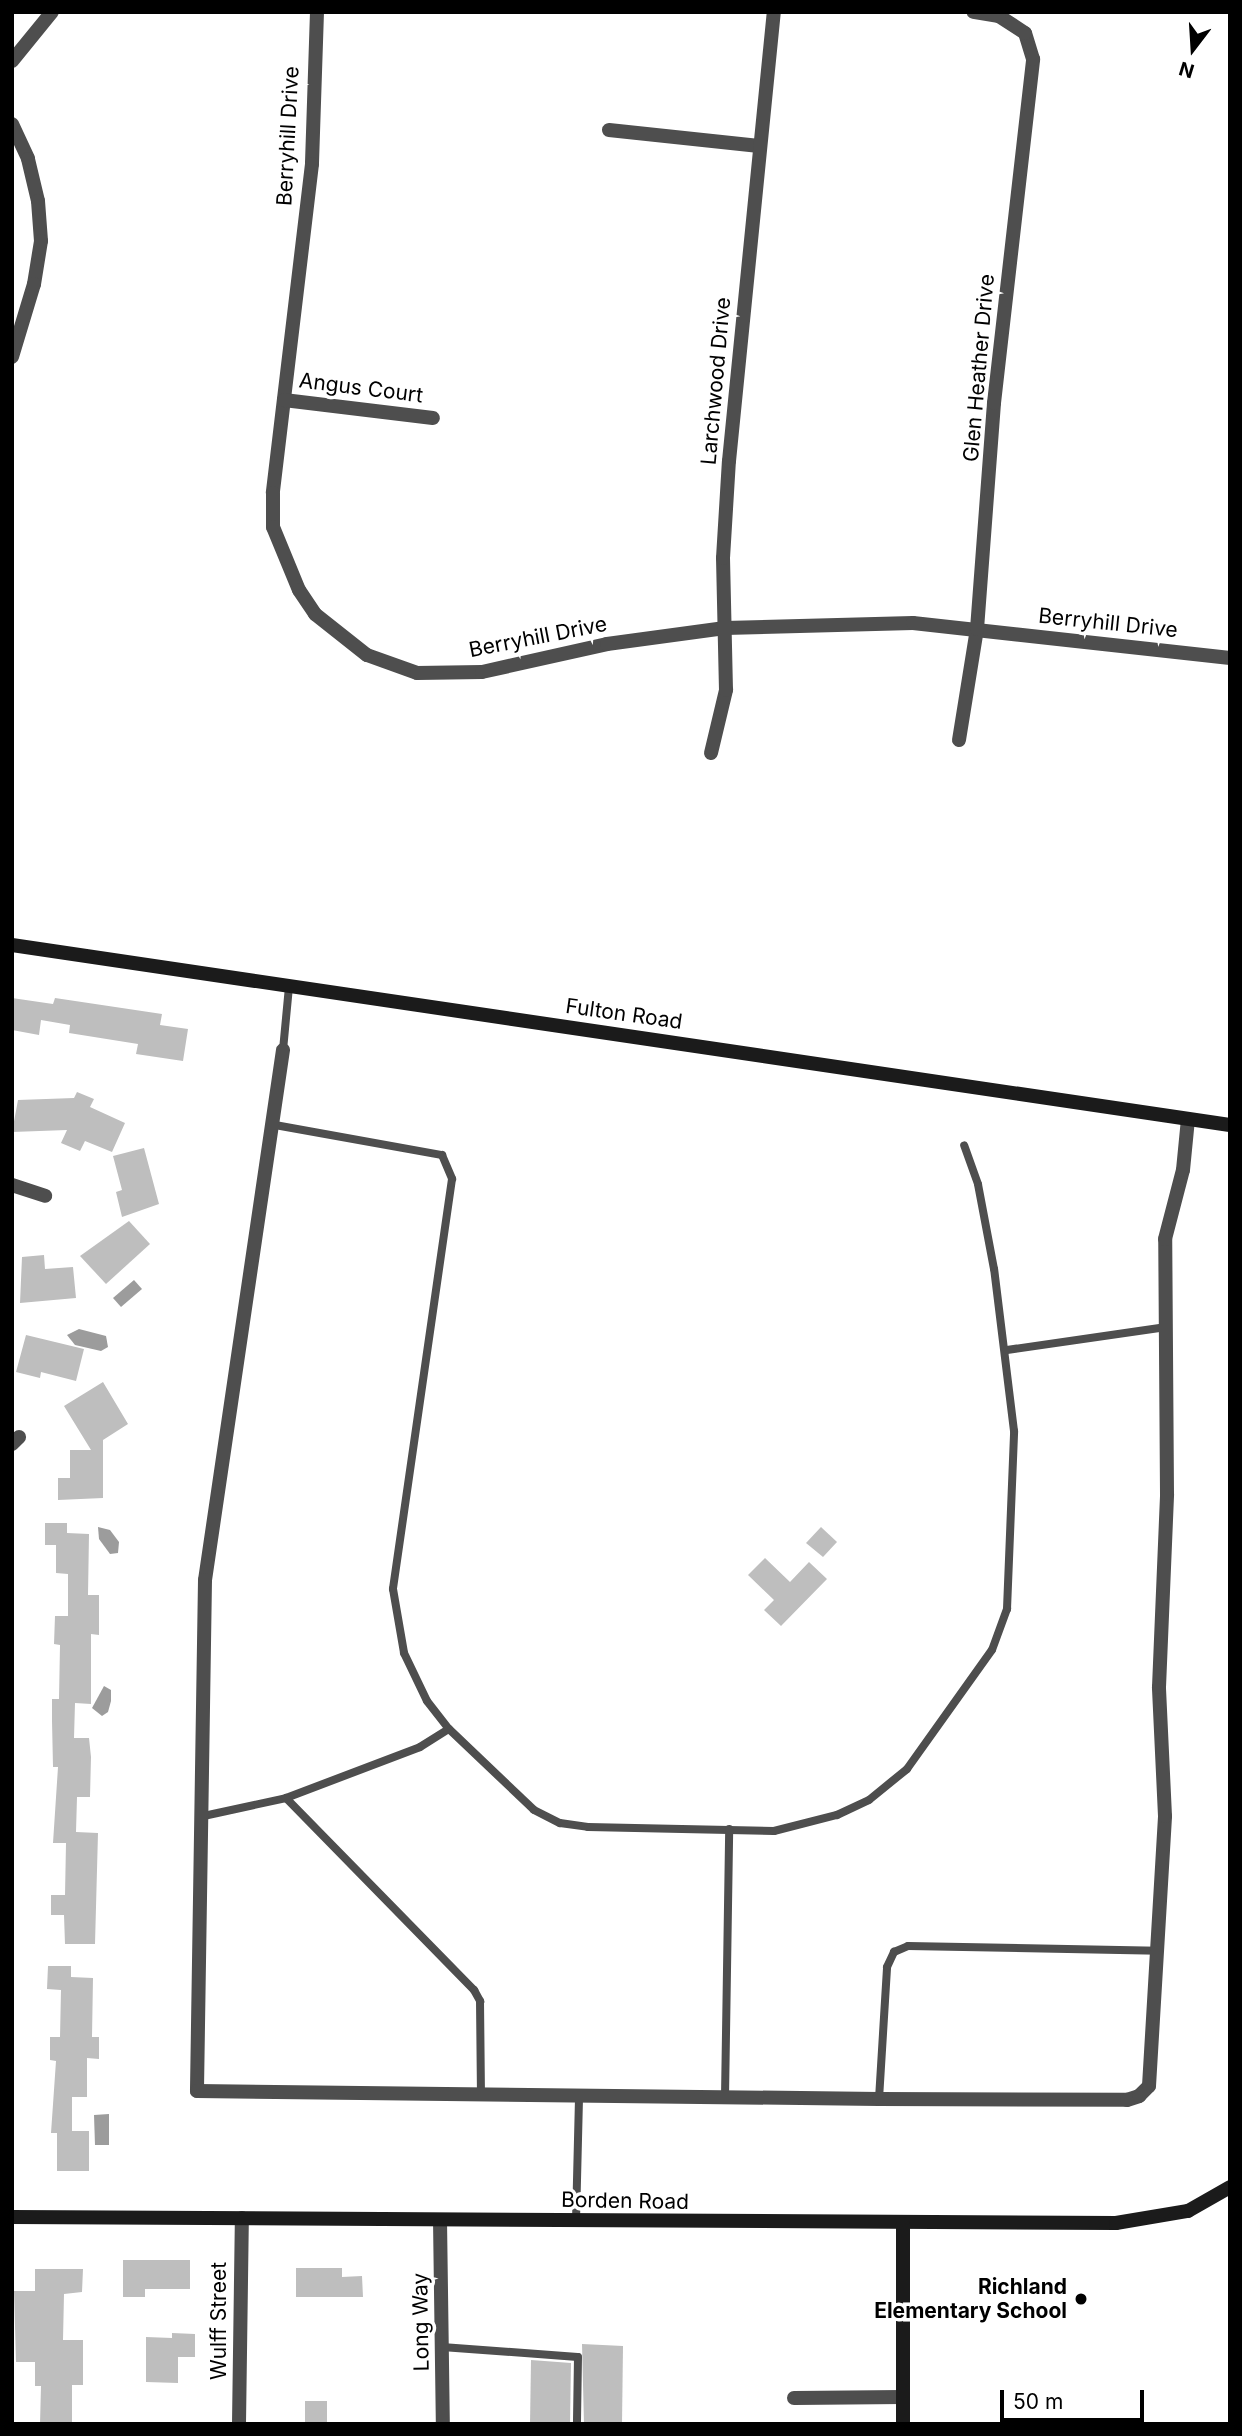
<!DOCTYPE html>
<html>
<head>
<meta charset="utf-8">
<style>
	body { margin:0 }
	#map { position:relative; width:1242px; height:2436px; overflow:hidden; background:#fff; font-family:Inter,sans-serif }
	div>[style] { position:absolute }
	.water>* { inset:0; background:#9c9c9c }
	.building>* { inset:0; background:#bebebe }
	.lane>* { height:8px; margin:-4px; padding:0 4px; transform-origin:4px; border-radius:4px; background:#4e4e4e }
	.street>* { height:14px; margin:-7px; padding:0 7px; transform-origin:7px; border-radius:7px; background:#4e4e4e }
	.secondary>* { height:14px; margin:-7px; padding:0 7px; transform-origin:7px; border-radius:7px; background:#1b1b1b }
	.dots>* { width:19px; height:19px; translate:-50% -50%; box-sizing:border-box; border:4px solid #fff; border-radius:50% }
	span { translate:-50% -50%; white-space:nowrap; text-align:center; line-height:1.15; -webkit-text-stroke:7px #fff; paint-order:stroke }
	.street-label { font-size:21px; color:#000 }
	.poi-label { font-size:21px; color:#000; font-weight:700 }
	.right { translate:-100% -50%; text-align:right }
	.frame { position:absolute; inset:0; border:14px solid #000; pointer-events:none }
	.north { position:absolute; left:1158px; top:14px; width:70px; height:70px; -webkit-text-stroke:5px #fff; paint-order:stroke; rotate:197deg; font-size:19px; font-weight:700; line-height:28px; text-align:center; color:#000 }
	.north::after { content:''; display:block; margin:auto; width:24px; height:32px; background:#000; clip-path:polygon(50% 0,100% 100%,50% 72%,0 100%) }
	.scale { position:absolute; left:1000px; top:2390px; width:144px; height:32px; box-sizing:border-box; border:4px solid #000; border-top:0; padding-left:9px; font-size:21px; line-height:24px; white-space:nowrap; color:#000; -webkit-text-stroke:5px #fff; paint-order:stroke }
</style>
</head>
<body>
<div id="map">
	<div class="water">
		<div style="clip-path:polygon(134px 1280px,142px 1289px,121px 1307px,113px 1298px)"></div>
		<div style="clip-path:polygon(79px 1329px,106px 1336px,108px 1347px,101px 1351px,75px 1345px,67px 1335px)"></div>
		<div style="clip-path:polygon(98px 1527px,110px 1530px,119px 1542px,118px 1553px,110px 1554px,99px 1539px)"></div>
		<div style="clip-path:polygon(104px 1686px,111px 1690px,111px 1701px,108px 1712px,102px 1716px,92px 1708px)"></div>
		<div style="clip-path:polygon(109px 2114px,109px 2145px,95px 2145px,94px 2115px)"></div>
	</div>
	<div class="building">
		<div style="clip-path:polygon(12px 998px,53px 1004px,55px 998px,162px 1014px,160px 1025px,188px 1029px,183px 1061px,136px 1054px,138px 1044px,69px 1033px,70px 1025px,41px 1020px,39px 1035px,12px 1030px)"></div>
		<div style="clip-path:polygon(77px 1092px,94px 1099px,90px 1107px,125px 1123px,112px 1152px,85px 1141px,80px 1151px,61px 1143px,67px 1130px,12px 1132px,18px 1100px,74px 1098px)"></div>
		<div style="clip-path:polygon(144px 1148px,159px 1204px,122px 1217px,116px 1192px,122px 1190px,113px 1156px)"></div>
		<div style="clip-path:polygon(129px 1221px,150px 1244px,106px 1284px,80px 1256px)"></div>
		<div style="clip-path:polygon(44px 1255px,45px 1269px,73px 1267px,76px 1298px,20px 1303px,22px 1257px)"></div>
		<div style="clip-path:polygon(26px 1335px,84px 1349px,76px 1381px,41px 1372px,40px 1378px,16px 1372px)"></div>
		<div style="clip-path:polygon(103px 1382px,128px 1424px,103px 1440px,103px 1498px,58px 1500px,58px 1478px,70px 1478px,70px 1450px,91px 1450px,64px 1406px)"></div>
		<div style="clip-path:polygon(45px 1523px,67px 1523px,67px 1533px,89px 1534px,88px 1595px,99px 1595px,99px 1635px,91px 1634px,91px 1704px,75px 1703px,74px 1738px,89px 1738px,91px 1757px,90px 1797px,77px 1797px,76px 1832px,98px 1833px,95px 1944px,65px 1944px,64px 1915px,51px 1915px,51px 1895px,65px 1895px,66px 1843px,53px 1843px,58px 1767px,53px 1767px,52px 1721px,52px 1699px,59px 1699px,60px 1645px,54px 1644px,55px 1616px,68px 1616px,68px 1574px,56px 1573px,56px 1545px,45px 1545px)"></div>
		<div style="clip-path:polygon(821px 1527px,837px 1542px,823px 1557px,806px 1543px)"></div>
		<div style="clip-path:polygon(765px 1558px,790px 1582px,809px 1562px,827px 1579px,781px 1626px,764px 1610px,774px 1600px,748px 1575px)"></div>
		<div style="clip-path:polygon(48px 1966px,71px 1966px,71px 1977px,93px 1978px,92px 2037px,99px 2037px,99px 2059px,87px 2058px,87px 2097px,72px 2097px,72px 2131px,89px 2131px,89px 2171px,57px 2171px,57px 2133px,51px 2133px,56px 2061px,50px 2060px,50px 2037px,60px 2037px,61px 1990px,47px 1989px)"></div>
		<div style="clip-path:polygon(123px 2260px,190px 2260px,190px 2289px,145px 2289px,145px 2297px,123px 2297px)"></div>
		<div style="clip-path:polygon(296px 2268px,342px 2268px,342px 2277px,362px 2276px,363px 2297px,296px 2297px)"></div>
		<div style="clip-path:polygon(35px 2269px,83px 2269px,82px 2292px,64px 2294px,63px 2340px,83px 2340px,83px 2385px,72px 2385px,72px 2424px,40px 2424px,41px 2386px,35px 2386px,35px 2362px,16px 2362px,14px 2291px,35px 2291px)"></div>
		<div style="clip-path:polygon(172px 2333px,195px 2334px,195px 2357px,178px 2357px,178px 2383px,146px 2382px,146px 2337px,172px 2338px)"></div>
		<div style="clip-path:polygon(582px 2344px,623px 2346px,622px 2424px,584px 2424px)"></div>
		<div style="clip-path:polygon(531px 2360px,571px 2363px,570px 2424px,530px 2424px)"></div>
		<div style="clip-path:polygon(305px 2401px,327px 2401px,327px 2424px,305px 2424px)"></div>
	</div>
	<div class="lane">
		<div style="left:283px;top:1050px;width:64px;rotate:-84.6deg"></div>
		<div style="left:275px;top:1125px;width:170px;rotate:10.2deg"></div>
		<div style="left:442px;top:1155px;width:26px;rotate:67deg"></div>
		<div style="left:452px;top:1179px;width:414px;rotate:98.2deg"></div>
		<div style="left:393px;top:1589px;width:65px;rotate:80.2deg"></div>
		<div style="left:404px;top:1653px;width:53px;rotate:64.4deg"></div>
		<div style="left:427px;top:1701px;width:36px;rotate:52deg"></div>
		<div style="left:449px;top:1729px;width:117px;rotate:43.6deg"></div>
		<div style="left:534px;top:1810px;width:29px;rotate:27deg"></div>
		<div style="left:560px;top:1823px;width:28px;rotate:8deg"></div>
		<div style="left:588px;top:1827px;width:186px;rotate:1.2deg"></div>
		<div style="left:774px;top:1831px;width:65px;rotate:-14.3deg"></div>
		<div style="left:837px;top:1815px;width:35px;rotate:-25deg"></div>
		<div style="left:869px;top:1800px;width:49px;rotate:-39.2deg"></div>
		<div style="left:907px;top:1769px;width:146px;rotate:-54.5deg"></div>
		<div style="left:992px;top:1650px;width:44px;rotate:-69.9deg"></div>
		<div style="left:1007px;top:1609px;width:178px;rotate:-87.7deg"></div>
		<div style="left:1014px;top:1431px;width:163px;rotate:-97deg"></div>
		<div style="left:994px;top:1269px;width:86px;rotate:-100.7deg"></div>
		<div style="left:978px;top:1184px;width:41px;rotate:-109.7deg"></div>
		<div style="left:1007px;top:1350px;width:161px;rotate:-8.2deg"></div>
		<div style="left:286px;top:1798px;width:143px;rotate:-20.8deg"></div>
		<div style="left:420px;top:1747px;width:34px;rotate:-32deg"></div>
		<div style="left:199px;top:1817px;width:89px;rotate:-12.3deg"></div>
		<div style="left:286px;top:1798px;width:269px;rotate:45.6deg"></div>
		<div style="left:474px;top:1990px;width:13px;rotate:61deg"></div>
		<div style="left:480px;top:2001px;width:93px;rotate:89.4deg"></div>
		<div style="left:725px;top:2097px;width:268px;rotate:-89.1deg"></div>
		<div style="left:879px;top:2099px;width:132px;rotate:-86.5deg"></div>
		<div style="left:887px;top:1967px;width:17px;rotate:-65deg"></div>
		<div style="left:894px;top:1952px;width:15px;rotate:-23deg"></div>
		<div style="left:908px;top:1946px;width:250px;rotate:1.1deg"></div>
		<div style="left:576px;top:2221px;width:125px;rotate:-88.6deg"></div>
		<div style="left:442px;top:2347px;width:136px;rotate:4.2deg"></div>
		<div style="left:578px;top:2357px;width:67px;rotate:90.9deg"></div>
	</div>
	<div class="street">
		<div style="left:317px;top:12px;width:152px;rotate:91.9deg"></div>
		<div style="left:312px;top:164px;width:331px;rotate:96.8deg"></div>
		<div style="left:273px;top:493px;width:34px;rotate:90deg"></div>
		<div style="left:273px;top:527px;width:68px;rotate:67.6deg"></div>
		<div style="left:299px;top:590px;width:29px;rotate:56deg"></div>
		<div style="left:315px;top:614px;width:66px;rotate:38.3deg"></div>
		<div style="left:367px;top:655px;width:53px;rotate:19.8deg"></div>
		<div style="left:417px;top:673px;width:65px;rotate:-0.9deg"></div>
		<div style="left:482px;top:672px;width:128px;rotate:-12.6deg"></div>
		<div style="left:607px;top:644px;width:119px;rotate:-7.7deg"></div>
		<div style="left:725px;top:628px;width:188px;rotate:-1.5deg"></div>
		<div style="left:913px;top:623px;width:319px;rotate:6.3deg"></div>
		<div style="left:12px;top:61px;width:63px;rotate:-50.8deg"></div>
		<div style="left:12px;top:124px;width:38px;rotate:65deg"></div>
		<div style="left:28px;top:159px;width:43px;rotate:76.6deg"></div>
		<div style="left:38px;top:201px;width:40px;rotate:85.7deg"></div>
		<div style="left:41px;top:241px;width:44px;rotate:99.2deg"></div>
		<div style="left:34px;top:284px;width:76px;rotate:106.8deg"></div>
		<div style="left:609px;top:130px;width:151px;rotate:6.1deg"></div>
		<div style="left:284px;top:400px;width:150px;rotate:6.9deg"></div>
		<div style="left:959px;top:740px;width:112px;rotate:-80.8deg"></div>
		<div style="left:977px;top:629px;width:227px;rotate:-85.7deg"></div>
		<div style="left:994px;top:403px;width:346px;rotate:-83.5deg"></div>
		<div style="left:1033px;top:59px;width:27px;rotate:-107deg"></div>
		<div style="left:1025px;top:33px;width:31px;rotate:-147deg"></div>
		<div style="left:999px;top:16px;width:26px;rotate:-171deg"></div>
		<div style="left:711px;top:753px;width:65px;rotate:-76.6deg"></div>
		<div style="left:726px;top:690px;width:132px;rotate:-91.3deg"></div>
		<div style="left:723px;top:558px;width:97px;rotate:-86.5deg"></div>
		<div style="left:729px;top:461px;width:451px;rotate:-84.3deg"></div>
		<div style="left:283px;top:1050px;width:536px;rotate:98.37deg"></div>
		<div style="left:205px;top:1580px;width:511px;rotate:90.9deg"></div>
		<div style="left:197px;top:2091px;width:682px;rotate:0.67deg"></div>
		<div style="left:879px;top:2099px;width:248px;rotate:0.2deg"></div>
		<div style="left:1127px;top:2100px;width:13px;rotate:-18deg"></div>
		<div style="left:1139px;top:2096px;width:14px;rotate:-45deg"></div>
		<div style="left:1149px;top:2086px;width:270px;rotate:-86.6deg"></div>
		<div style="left:1165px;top:1816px;width:129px;rotate:-92.7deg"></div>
		<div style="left:1159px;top:1687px;width:193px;rotate:-87.6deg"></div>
		<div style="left:1167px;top:1494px;width:255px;rotate:-90.4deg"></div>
		<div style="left:1165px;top:1239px;width:71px;rotate:-75.4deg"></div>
		<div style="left:1183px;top:1170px;width:51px;rotate:-84.4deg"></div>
		<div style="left:12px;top:1185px;width:35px;rotate:18deg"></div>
		<div style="left:12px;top:1444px;width:10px;rotate:-45deg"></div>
		<div style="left:440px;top:2220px;width:204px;rotate:89.2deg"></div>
		<div style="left:794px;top:2398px;width:109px;rotate:-0.5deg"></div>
		<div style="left:239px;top:2424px;width:206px;rotate:-89.2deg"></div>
	</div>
	<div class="secondary">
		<div style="left:12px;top:945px;width:1231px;rotate:8.41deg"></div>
		<div style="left:12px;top:2217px;width:1104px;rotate:0.31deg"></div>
		<div style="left:1116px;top:2223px;width:73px;rotate:-9.5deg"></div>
		<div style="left:1188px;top:2211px;width:48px;rotate:-29.7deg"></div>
		<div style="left:903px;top:2424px;width:200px;rotate:-90deg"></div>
	</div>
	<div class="dots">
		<div style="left:1081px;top:2299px;background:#000"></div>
	</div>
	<div class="street-label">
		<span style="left:288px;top:136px;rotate:-87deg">Berryhill Drive</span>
		<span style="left:979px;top:368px;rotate:-85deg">Glen Heather Drive</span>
		<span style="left:716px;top:381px;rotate:-85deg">Larchwood Drive</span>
		<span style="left:361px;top:388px;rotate:7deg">Angus Court</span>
		<span style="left:1108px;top:623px;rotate:6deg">Berryhill Drive</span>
		<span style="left:538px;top:637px;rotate:-11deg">Berryhill Drive</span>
		<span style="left:624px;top:1014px;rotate:8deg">Fulton Road</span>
		<span style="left:625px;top:2201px;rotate:1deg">Borden Road</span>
		<span style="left:219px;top:2321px;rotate:-90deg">Wulff Street</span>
		<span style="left:421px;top:2322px;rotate:-91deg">Long Way</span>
	</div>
	<div class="poi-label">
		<span class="right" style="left:1067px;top:2299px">Richland<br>Elementary School</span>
	</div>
	<div class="frame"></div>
	<div class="north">N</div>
	<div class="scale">50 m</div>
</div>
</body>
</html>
